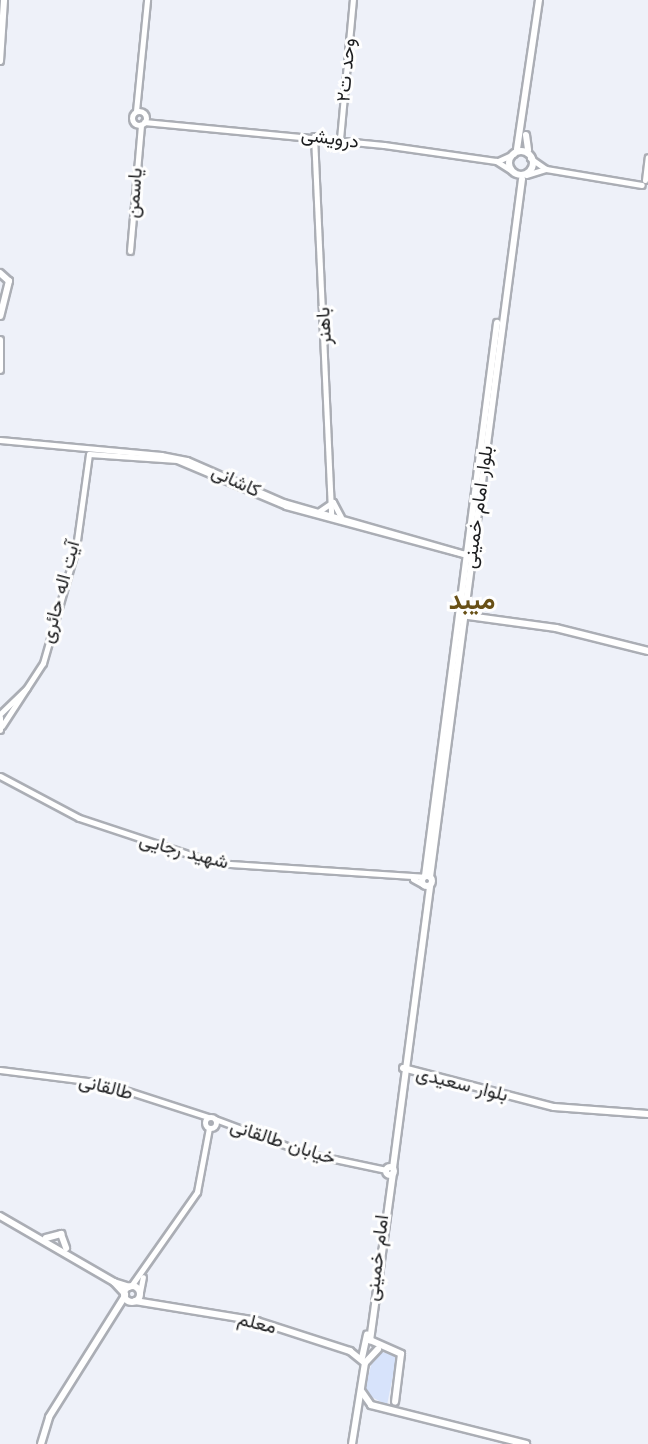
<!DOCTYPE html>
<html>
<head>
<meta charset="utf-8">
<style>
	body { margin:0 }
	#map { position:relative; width:648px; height:1444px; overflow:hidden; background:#eef1f9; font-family:"Work Sans",Vazirmatn,sans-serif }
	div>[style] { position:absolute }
	.green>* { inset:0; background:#d7e3fb }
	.roads { filter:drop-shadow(2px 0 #abaeb5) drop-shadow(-2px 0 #abaeb5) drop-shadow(0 2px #abaeb5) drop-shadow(0 -2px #abaeb5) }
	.tertiary>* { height:5px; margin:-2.5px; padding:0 2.5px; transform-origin:2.5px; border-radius:2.5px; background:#fff }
	.tertiary>.ring { margin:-2.5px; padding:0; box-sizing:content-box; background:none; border:5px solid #fff; border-radius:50% }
	.secondary>* { height:6px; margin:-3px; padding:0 3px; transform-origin:3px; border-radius:3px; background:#fff }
	.secondary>.ring { margin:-3px; padding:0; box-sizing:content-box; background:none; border:6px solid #fff; border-radius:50% }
	span { translate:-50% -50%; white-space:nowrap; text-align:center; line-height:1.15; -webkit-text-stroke:6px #fefefe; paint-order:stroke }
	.street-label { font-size:19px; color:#1c1d1f }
	.district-label { font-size:26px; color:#685016; font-weight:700 }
</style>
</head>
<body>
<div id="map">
	<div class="green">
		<div style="clip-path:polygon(375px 1350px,397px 1356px,387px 1405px,364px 1393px)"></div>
	</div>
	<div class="roads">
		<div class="tertiary">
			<div style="left:136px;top:111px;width:112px;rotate:-84.3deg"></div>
			<div class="ring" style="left:132px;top:111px;width:9px;height:9px"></div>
			<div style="left:144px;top:122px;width:241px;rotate:5.5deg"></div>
			<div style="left:384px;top:145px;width:113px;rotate:8.1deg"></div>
			<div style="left:496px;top:161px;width:19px;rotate:32deg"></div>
			<div style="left:314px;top:136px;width:380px;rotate:87.4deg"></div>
			<div style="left:340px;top:139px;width:140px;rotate:-84.7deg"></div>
			<div style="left:530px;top:158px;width:19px;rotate:35deg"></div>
			<div style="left:498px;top:161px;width:17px;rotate:-24deg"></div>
			<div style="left:526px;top:175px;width:21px;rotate:-17deg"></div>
			<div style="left:546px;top:169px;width:97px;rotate:9.5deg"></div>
			<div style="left:645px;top:180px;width:23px;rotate:-83deg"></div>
			<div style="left:130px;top:251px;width:127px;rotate:-85deg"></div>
			<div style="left:0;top:440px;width:162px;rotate:5.3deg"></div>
			<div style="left:161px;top:455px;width:26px;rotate:11deg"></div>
			<div style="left:187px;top:460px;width:105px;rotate:23.6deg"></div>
			<div style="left:283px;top:502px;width:196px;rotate:16deg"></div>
			<div style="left:471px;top:556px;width:192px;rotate:-164.9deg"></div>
			<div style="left:286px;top:506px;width:118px;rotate:-157.1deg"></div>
			<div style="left:177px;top:460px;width:88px;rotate:-176.1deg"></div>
			<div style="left:89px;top:454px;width:95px;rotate:97.9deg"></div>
			<div style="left:76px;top:548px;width:120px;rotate:106deg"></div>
			<div style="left:43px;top:663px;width:75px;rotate:123.1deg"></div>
			<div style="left:318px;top:512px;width:18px;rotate:-34deg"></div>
			<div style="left:333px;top:502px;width:17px;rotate:62deg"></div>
			<div style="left:0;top:714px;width:37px;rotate:-44deg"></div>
			<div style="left:0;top:776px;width:89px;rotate:28deg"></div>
			<div style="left:79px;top:818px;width:143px;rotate:18.3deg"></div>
			<div style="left:215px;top:863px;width:209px;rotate:3.8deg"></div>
			<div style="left:413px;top:879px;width:13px;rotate:29deg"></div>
			<div style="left:0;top:1070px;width:104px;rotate:7.2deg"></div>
			<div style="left:103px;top:1083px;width:110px;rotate:17.9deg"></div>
			<div class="ring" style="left:205.5px;top:1117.5px;width:6px;height:6px"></div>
			<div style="left:215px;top:1119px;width:97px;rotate:20.5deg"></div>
			<div style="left:306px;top:1153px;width:82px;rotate:12deg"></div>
			<div style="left:131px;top:1286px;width:115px;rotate:-54.9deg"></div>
			<div style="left:197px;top:1192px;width:65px;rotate:-79.4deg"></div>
			<div style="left:140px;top:1292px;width:15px;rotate:-79deg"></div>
		</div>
		<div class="secondary">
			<div style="left:0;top:61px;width:61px;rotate:-86.2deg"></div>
			<div style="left:526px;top:135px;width:15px;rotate:82deg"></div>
			<div style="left:517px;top:149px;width:151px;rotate:-81.6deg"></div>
			<div class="ring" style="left:509px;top:151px;width:18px;height:18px"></div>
			<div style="left:0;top:273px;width:12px;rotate:42deg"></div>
			<div style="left:9px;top:281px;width:36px;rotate:104deg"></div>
			<div style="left:0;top:340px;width:30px;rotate:90deg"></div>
			<div style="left:461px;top:615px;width:96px;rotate:7.8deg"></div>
			<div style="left:556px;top:628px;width:95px;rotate:14deg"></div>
			<div style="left:0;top:718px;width:12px;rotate:90deg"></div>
			<div style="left:425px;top:876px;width:558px;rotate:-82.58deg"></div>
			<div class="ring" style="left:422px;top:876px;width:4px;height:4px"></div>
			<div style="left:430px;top:877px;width:704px;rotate:-82.49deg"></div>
			<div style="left:403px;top:1068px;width:156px;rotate:14.5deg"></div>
			<div style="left:554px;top:1107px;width:94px;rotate:4.3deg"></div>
			<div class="ring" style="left:386px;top:1167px;width:2px;height:2px"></div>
			<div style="left:393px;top:1168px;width:284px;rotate:-82.5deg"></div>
			<div style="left:393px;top:1173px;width:169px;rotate:97.8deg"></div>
			<div style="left:370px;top:1340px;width:34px;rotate:24deg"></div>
			<div style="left:401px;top:1354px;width:48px;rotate:97.1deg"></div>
			<div style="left:0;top:1216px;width:132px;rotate:30.1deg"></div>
			<div style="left:46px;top:1238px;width:16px;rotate:-15deg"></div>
			<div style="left:61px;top:1234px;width:15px;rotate:70deg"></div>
			<div class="ring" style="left:124px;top:1286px;width:10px;height:10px"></div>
			<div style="left:125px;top:1294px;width:16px;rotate:-133deg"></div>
			<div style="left:114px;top:1282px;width:16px;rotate:18deg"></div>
			<div style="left:135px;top:1301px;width:124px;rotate:9.3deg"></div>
			<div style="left:257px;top:1321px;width:98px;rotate:17.9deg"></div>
			<div style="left:350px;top:1351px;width:19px;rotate:39deg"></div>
			<div style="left:362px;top:1358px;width:24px;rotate:-78deg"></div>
			<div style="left:362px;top:1392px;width:16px;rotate:55deg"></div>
			<div style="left:371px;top:1405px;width:160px;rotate:14.1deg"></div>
			<div style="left:41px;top:1444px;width:28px;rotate:-73deg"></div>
			<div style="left:49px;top:1417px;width:143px;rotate:-57.9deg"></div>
			<div style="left:352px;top:1444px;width:82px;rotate:-80.9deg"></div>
			<div style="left:365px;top:1363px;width:19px;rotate:-47deg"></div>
		</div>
	</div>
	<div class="street-label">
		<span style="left:346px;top:70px;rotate:-85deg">وحد ت۲</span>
		<span style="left:330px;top:138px;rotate:8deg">درویشی</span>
		<span style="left:134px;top:193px;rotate:-86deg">یاسمن</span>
		<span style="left:324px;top:326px;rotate:-93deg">باهنر</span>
		<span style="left:236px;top:481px;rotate:25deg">کاشانی</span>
		<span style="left:478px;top:507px;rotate:-82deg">بلوار امام خمینی</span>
		<span style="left:60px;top:592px;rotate:-75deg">آیت اله حائری</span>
		<span style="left:184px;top:851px;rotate:15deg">شهید رجایی</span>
		<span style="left:462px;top:1084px;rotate:14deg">بلوار سعیدی</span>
		<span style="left:106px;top:1087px;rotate:14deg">طالقانی</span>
		<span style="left:283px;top:1142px;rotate:18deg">خیابان طالقانی</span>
		<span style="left:377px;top:1258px;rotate:-83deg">امام خمینی</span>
		<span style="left:257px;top:1323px;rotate:14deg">معلم</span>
	</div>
	<div class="district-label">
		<span style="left:472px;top:601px">میبد</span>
	</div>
</div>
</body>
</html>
